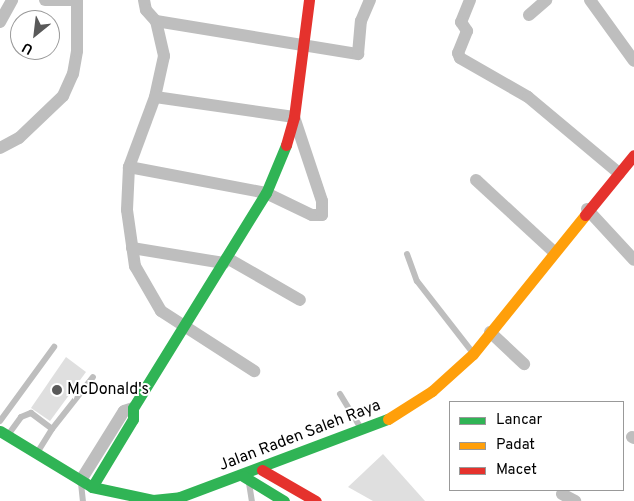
<!DOCTYPE html>
<html>
<head>
<meta charset="utf-8">
<style>
	body { margin:0 }
	#map { position:relative; width:634px; height:501px; overflow:hidden; background:#fff; font-family:Overpass,sans-serif }
	div>[style] { position:absolute }
	.building>* { inset:0; background:#dfdfdf }
	.lane>* { height:6px; margin:-3px; padding:0 3px; transform-origin:3px; border-radius:3px; background:#bebebe }
	.street>* { height:12px; margin:-6px; padding:0 6px; transform-origin:6px; border-radius:6px; background:#bebebe }
	.fast>* { height:11px; margin:-5.5px; padding:0 5.5px; transform-origin:5.5px; border-radius:5.5px; background:#30b455 }
	.slow>* { height:11px; margin:-5.5px; padding:0 5.5px; transform-origin:5.5px; border-radius:5.5px; background:#ff9f0a }
	.jam>* { height:11px; margin:-5.5px; padding:0 5.5px; transform-origin:5.5px; border-radius:5.5px; background:#e5322d }
	.dots>* { width:14px; height:14px; translate:-50% -50%; box-sizing:border-box; border:2px solid #fff; border-radius:50% }
	span { translate:-50% -50%; white-space:nowrap; text-align:center; line-height:1.15; -webkit-text-stroke:4px #fff; paint-order:stroke }
	.poi-label { font-size:16px; color:#000 }
	.left { translate:0 -50%; text-align:left }
	.street-label { font-size:16px; color:#000 }
	.legend { position:absolute; left:449px; top:401px; width:175px; height:90px; box-sizing:border-box; background:#fff; border:1px solid #999; margin:0; padding:6px 9px; list-style:none; font-size:15px; color:#000 }
	.legend li { display:flex; align-items:center; gap:10px; height:25px }
	.legend b { width:25px; border:1px solid #999 }
	.north { position:absolute; left:10px; top:10px; width:50px; height:50px; box-sizing:border-box; background:#fff; border:1px solid #999; border-radius:50%; rotate:209deg; font-size:14px; font-weight:700; line-height:20px; text-align:center; color:#000 }
	.north::after { content:''; display:block; margin:auto; width:18px; height:22px; background:#595959; clip-path:polygon(50% 0,100% 100%,50% 72%,0 100%) }
</style>
</head>
<body>
<div id="map">
	<div class="building">
		<div style="clip-path:polygon(66px 357px,86px 372px,50px 421px,31px 408px)"></div>
		<div style="clip-path:polygon(383px 454px,425px 501px,373px 501px,348px 487px)"></div>
	</div>
	<div class="lane">
		<div style="left:407px;top:254px;width:29px;rotate:70deg"></div>
		<div style="left:417px;top:281px;width:91px;rotate:52.1deg"></div>
		<div style="left:340px;top:394px;width:42px;rotate:58.6deg"></div>
		<div style="left:0;top:421px;width:92px;rotate:-53.9deg"></div>
		<div style="left:52px;top:429px;width:66px;rotate:-51.7deg"></div>
		<div style="left:8px;top:435px;width:22px;rotate:-54deg"></div>
		<div style="left:21px;top:417px;width:11px;rotate:-22deg"></div>
		<div style="left:31px;top:413px;width:26px;rotate:37deg"></div>
		<div style="left:52px;top:429px;width:28px;rotate:122deg"></div>
		<div style="left:81px;top:483px;width:18px;rotate:84deg"></div>
		<div style="left:249px;top:483px;width:18px;rotate:81deg"></div>
	</div>
	<div class="street">
		<div style="left:45px;top:0;width:32px"></div>
		<div style="left:144px;top:0;width:10px;rotate:79deg"></div>
		<div style="left:146px;top:10px;width:15px;rotate:48deg"></div>
		<div style="left:156px;top:21px;width:36px;rotate:77deg"></div>
		<div style="left:164px;top:56px;width:42px;rotate:102.4deg"></div>
		<div style="left:155px;top:97px;width:75px;rotate:110.4deg"></div>
		<div style="left:129px;top:167px;width:43px;rotate:92.7deg"></div>
		<div style="left:127px;top:210px;width:57px;rotate:81.9deg"></div>
		<div style="left:135px;top:266px;width:52px;rotate:60deg"></div>
		<div style="left:161px;top:311px;width:111px;rotate:32.8deg"></div>
		<div style="left:470px;top:0;width:24px;rotate:112deg"></div>
		<div style="left:461px;top:22px;width:11px;rotate:56deg"></div>
		<div style="left:467px;top:31px;width:24px;rotate:112deg"></div>
		<div style="left:458px;top:53px;width:5px;rotate:68deg"></div>
		<div style="left:460px;top:58px;width:78px;rotate:29.8deg"></div>
		<div style="left:528px;top:97px;width:119px;rotate:39.9deg"></div>
		<div style="left:590px;top:0;width:75px;rotate:54.2deg"></div>
		<div style="left:529px;top:15px;width:23px;rotate:-41deg"></div>
		<div style="left:156px;top:21px;width:205px;rotate:9.3deg"></div>
		<div style="left:358px;top:54px;width:33px;rotate:-85deg"></div>
		<div style="left:361px;top:21px;width:23px;rotate:-67deg"></div>
		<div style="left:0;top:22px;width:25px;rotate:-61deg"></div>
		<div style="left:0;top:148px;width:21px;rotate:-28deg"></div>
		<div style="left:19px;top:138px;width:61px;rotate:-43.7deg"></div>
		<div style="left:63px;top:96px;width:24px;rotate:-66deg"></div>
		<div style="left:73px;top:74px;width:23px;rotate:-80deg"></div>
		<div style="left:77px;top:51px;width:51px;rotate:-90deg"></div>
		<div style="left:129px;top:167px;width:139px;rotate:10.7deg"></div>
		<div style="left:266px;top:193px;width:51px;rotate:25.6deg"></div>
		<div style="left:312px;top:215px;width:10px"></div>
		<div style="left:322px;top:215px;width:14px;rotate:-90deg"></div>
		<div style="left:322px;top:201px;width:89px;rotate:-108.4deg"></div>
		<div style="left:294px;top:117px;width:140px;rotate:-171.8deg"></div>
		<div style="left:476px;top:180px;width:106px;rotate:42.7deg"></div>
		<div style="left:587px;top:209px;width:69px;rotate:47.3deg"></div>
		<div style="left:132px;top:248px;width:93px;rotate:9.3deg"></div>
		<div style="left:227px;top:258px;width:84px;rotate:29.9deg"></div>
		<div style="left:490px;top:332px;width:47px;rotate:43.3deg"></div>
		<div style="left:632px;top:437px;width:2px;rotate:27deg"></div>
		<div style="left:81px;top:480px;width:81px;rotate:-58.1deg"></div>
		<div style="left:124px;top:411px;width:9px;rotate:-18deg"></div>
		<div style="left:562px;top:494px;width:15px;rotate:28deg"></div>
	</div>
	<div class="fast">
		<div style="left:0;top:431px;width:108px;rotate:31.3deg"></div>
		<div style="left:92px;top:487px;width:62px;rotate:12deg"></div>
		<div style="left:153px;top:500px;width:27px;rotate:-6deg"></div>
		<div style="left:180px;top:497px;width:222px;rotate:-20.6deg"></div>
		<div style="left:243px;top:476px;width:48px;rotate:31.4deg"></div>
		<div style="left:92px;top:487px;width:79px;rotate:-58.9deg"></div>
		<div style="left:133px;top:419px;width:11px;rotate:-90deg"></div>
		<div style="left:133px;top:408px;width:253px;rotate:-58.3deg"></div>
		<div style="left:266px;top:193px;width:52px;rotate:-67.4deg"></div>
	</div>
	<div class="slow">
		<div style="left:388px;top:419px;width:52px;rotate:-32.5deg"></div>
		<div style="left:432px;top:391px;width:55px;rotate:-42.1deg"></div>
		<div style="left:473px;top:354px;width:179px;rotate:-51.1deg"></div>
	</div>
	<div class="jam">
		<div style="left:286px;top:145px;width:29px;rotate:-74deg"></div>
		<div style="left:294px;top:117px;width:118px;rotate:-82.7deg"></div>
		<div style="left:585px;top:215px;width:77px;rotate:-50.8deg"></div>
		<div style="left:262px;top:470px;width:62px;rotate:29.9deg"></div>
	</div>
	<div class="dots">
		<div style="left:57px;top:390px;background:#595959"></div>
	</div>
	<div class="poi-label">
		<span class="left" style="left:67px;top:390px">McDonald's</span>
	</div>
	<div class="street-label">
		<span style="left:300px;top:436px;rotate:-21deg">Jalan Raden Saleh Raya</span>
	</div>
	<ul class="legend">
	<li><b style="height:6px;background:#30b455"></b>Lancar</li>
	<li><b style="height:6px;background:#ff9f0a"></b>Padat</li>
	<li><b style="height:6px;background:#e5322d"></b>Macet</li>
	</ul>
	<div class="north">U</div>
</div>
</body>
</html>
